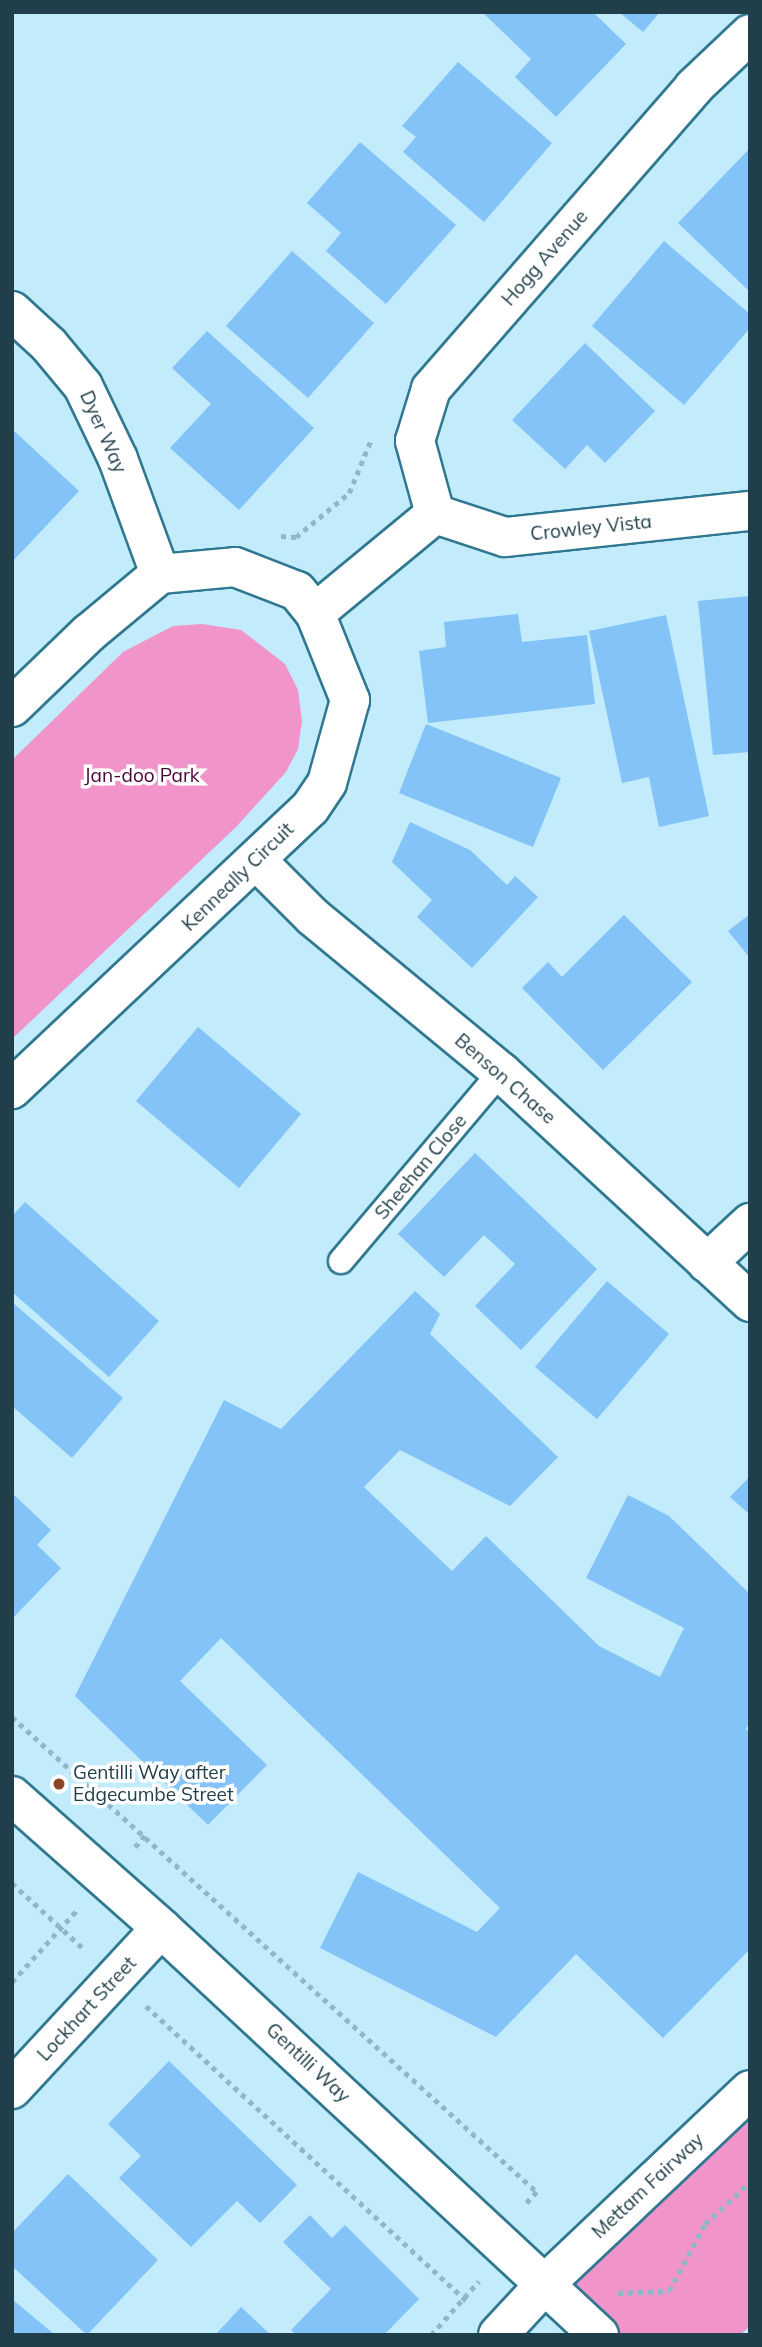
<!DOCTYPE html>
<html>
<head>
<meta charset="utf-8">
<style>
	body { margin:0 }
	#map { position:relative; width:762px; height:2347px; overflow:hidden; background:#c2ebfb; font-family:Mulish,sans-serif }
	div>[style] { position:absolute }
	.green>* { inset:0; background:#f094ca }
	.building>* { inset:0; background:#83c3f8 }
	.path>* { height:4.5px; margin-top:-2.25px; transform-origin:0; background:repeating-linear-gradient(90deg,#91b7c6 0 5px,transparent 0 10px) }
	.roads { filter:drop-shadow(2px 0 #307891) drop-shadow(-2px 0 #307891) drop-shadow(0 2px #307891) drop-shadow(0 -2px #307891) }
	.service>* { height:24px; margin:-12px; padding:0 12px; transform-origin:12px; border-radius:12px; background:#fff }
	.minor>* { height:38px; margin:-19px; padding:0 19px; transform-origin:19px; border-radius:19px; background:#fff }
	.dots>* { width:19px; height:19px; translate:-50% -50%; box-sizing:border-box; border:4px solid #fff; border-radius:50% }
	span { translate:-50% -50%; white-space:nowrap; text-align:center; line-height:1.15; -webkit-text-stroke:7px #fff; paint-order:stroke }
	.street-label { font-size:19px; color:#213f4a }
	.park-label { font-size:19px; color:#4f0339 }
	.poi-label { font-size:19px; color:#213f4a }
	.left { translate:0 -50%; text-align:left }
	.frame { position:absolute; inset:0; border:14px solid #213f4a; pointer-events:none }
</style>
</head>
<body>
<div id="map">
	<div class="green">
		<div style="clip-path:polygon(202px 624px,241px 630px,285px 664px,298px 690px,302px 721px,298px 749px,286px 772px,236px 827px,12px 1039px,12px 760px,123px 652px,173px 626px)"></div>
		<div style="clip-path:polygon(750px 2108px,750px 2326px,740px 2335px,621px 2335px,566px 2282px)"></div>
	</div>
	<div class="building">
		<div style="clip-path:polygon(482px 12px,593px 12px,626px 44px,556px 117px,515px 77px,531px 59px)"></div>
		<div style="clip-path:polygon(619px 12px,660px 12px,643px 32px)"></div>
		<div style="clip-path:polygon(458px 62px,552px 143px,484px 222px,403px 152px,416px 137px,402px 126px)"></div>
		<div style="clip-path:polygon(360px 142px,456px 225px,386px 304px,326px 251px,341px 233px,307px 203px)"></div>
		<div style="clip-path:polygon(750px 148px,750px 292px,678px 223px)"></div>
		<div style="clip-path:polygon(664px 241px,750px 314px,750px 328px,684px 405px,592px 326px)"></div>
		<div style="clip-path:polygon(292px 251px,374px 323px,308px 398px,226px 326px)"></div>
		<div style="clip-path:polygon(207px 331px,314px 428px,239px 510px,170px 448px,211px 404px,172px 368px)"></div>
		<div style="clip-path:polygon(585px 343px,655px 411px,605px 463px,587px 445px,565px 469px,512px 420px)"></div>
		<div style="clip-path:polygon(12px 429px,79px 491px,12px 562px)"></div>
		<div style="clip-path:polygon(750px 596px,750px 752px,713px 755px,698px 601px)"></div>
		<div style="clip-path:polygon(518px 614px,522px 642px,587px 635px,595px 704px,428px 723px,419px 651px,446px 647px,444px 622px)"></div>
		<div style="clip-path:polygon(666px 615px,709px 816px,659px 827px,649px 777px,622px 783px,589px 631px)"></div>
		<div style="clip-path:polygon(426px 724px,561px 778px,533px 847px,399px 793px)"></div>
		<div style="clip-path:polygon(410px 822px,470px 850px,507px 885px,515px 876px,538px 897px,472px 968px,417px 917px,432px 900px,392px 862px)"></div>
		<div style="clip-path:polygon(750px 914px,750px 958px,728px 931px)"></div>
		<div style="clip-path:polygon(624px 915px,692px 982px,603px 1070px,522px 988px,548px 962px,562px 977px)"></div>
		<div style="clip-path:polygon(198px 1027px,301px 1114px,239px 1188px,136px 1101px)"></div>
		<div style="clip-path:polygon(475px 1153px,597px 1269px,521px 1350px,475px 1306px,515px 1264px,484px 1235px,444px 1277px,398px 1234px)"></div>
		<div style="clip-path:polygon(25px 1202px,159px 1321px,109px 1377px,12px 1292px,12px 1216px)"></div>
		<div style="clip-path:polygon(607px 1281px,669px 1334px,597px 1419px,535px 1367px)"></div>
		<div style="clip-path:polygon(415px 1291px,440px 1314px,430px 1334px,558px 1457px,510px 1506px,400px 1450px,364px 1487px,452px 1571px,486px 1536px,599px 1646px,660px 1677px,684px 1628px,586px 1578px,628px 1495px,669px 1516px,750px 1594px,750px 1720px,746px 1729px,750px 1733px,750px 1949px,663px 2038px,576px 1954px,496px 2037px,320px 1948px,358px 1872px,477px 1932px,500px 1908px,221px 1638px,180px 1681px,267px 1765px,208px 1825px,75px 1696px,224px 1400px,281px 1429px)"></div>
		<div style="clip-path:polygon(12px 1302px,123px 1398px,72px 1458px,12px 1406px)"></div>
		<div style="clip-path:polygon(750px 1476px,750px 1515px,730px 1497px)"></div>
		<div style="clip-path:polygon(12px 1493px,51px 1530px,37px 1545px,61px 1568px,12px 1619px)"></div>
		<div style="clip-path:polygon(169px 2061px,297px 2185px,260px 2223px,237px 2201px,191px 2247px,119px 2178px,141px 2156px,108px 2124px)"></div>
		<div style="clip-path:polygon(68px 2174px,158px 2260px,87px 2335px,12px 2266px,12px 2233px)"></div>
		<div style="clip-path:polygon(310px 2215px,332px 2238px,345px 2225px,419px 2299px,384px 2335px,296px 2335px,291px 2330px,331px 2289px,283px 2242px)"></div>
		<div style="clip-path:polygon(12px 2299px,55px 2335px,12px 2335px)"></div>
		<div style="clip-path:polygon(241px 2307px,271px 2335px,215px 2335px)"></div>
	</div>
	<div class="path">
		<div style="left:281px;top:536px;width:15px;rotate:4deg"></div>
		<div style="left:296px;top:537px;width:69px;rotate:-39.7deg"></div>
		<div style="left:349px;top:493px;width:57px;rotate:-67.5deg"></div>
		<div style="left:12px;top:1717px;width:708px;rotate:42.14deg"></div>
		<div style="left:537px;top:2192px;width:19px;rotate:133deg"></div>
		<div style="left:135px;top:1847px;width:17px;rotate:-50deg"></div>
		<div style="left:12px;top:1883px;width:96px;rotate:42.5deg"></div>
		<div style="left:12px;top:1982px;width:97px;rotate:-47.9deg"></div>
		<div style="left:146px;top:2006px;width:439px;rotate:42.6deg"></div>
		<div style="left:618px;top:2293px;width:51px;rotate:-2.2deg"></div>
		<div style="left:669px;top:2291px;width:76px;rotate:-61.8deg"></div>
		<div style="left:705px;top:2224px;width:62px;rotate:-43deg"></div>
		<div style="left:431px;top:2335px;width:72px;rotate:-48.4deg"></div>
	</div>
	<div class="roads">
		<div class="service">
			<div style="left:341px;top:1261px;width:248px;rotate:-49.8deg"></div>
		</div>
		<div class="minor">
			<div style="left:12px;top:311px;width:50px;rotate:42.6deg"></div>
			<div style="left:49px;top:345px;width:53px;rotate:50.3deg"></div>
			<div style="left:83px;top:386px;width:81px;rotate:64.4deg"></div>
			<div style="left:118px;top:459px;width:122px;rotate:69.9deg"></div>
			<div style="left:435px;top:514px;width:76px;rotate:-105.3deg"></div>
			<div style="left:415px;top:441px;width:54px;rotate:-72.9deg"></div>
			<div style="left:431px;top:389px;width:400px;rotate:-48.9deg"></div>
			<div style="left:694px;top:87px;width:77px;rotate:-43.4deg"></div>
			<div style="left:435px;top:514px;width:74px;rotate:18.2deg"></div>
			<div style="left:505px;top:537px;width:246px;rotate:-6.1deg"></div>
			<div style="left:315px;top:613px;width:156px;rotate:-39.5deg"></div>
			<div style="left:12px;top:707px;width:107px;rotate:-43.9deg"></div>
			<div style="left:89px;top:633px;width:92px;rotate:-39.7deg"></div>
			<div style="left:160px;top:574px;width:75px;rotate:-5.3deg"></div>
			<div style="left:235px;top:567px;width:66px;rotate:21.2deg"></div>
			<div style="left:297px;top:591px;width:28px;rotate:51deg"></div>
			<div style="left:315px;top:613px;width:94px;rotate:68.1deg"></div>
			<div style="left:350px;top:700px;width:86px;rotate:105.5deg"></div>
			<div style="left:327px;top:783px;width:30px;rotate:124deg"></div>
			<div style="left:310px;top:808px;width:410px;rotate:136.7deg"></div>
			<div style="left:257px;top:861px;width:79px;rotate:45deg"></div>
			<div style="left:313px;top:917px;width:244px;rotate:39.5deg"></div>
			<div style="left:501px;top:1072px;width:339px;rotate:42.7deg"></div>
			<div style="left:707px;top:1263px;width:59px;rotate:-42.9deg"></div>
			<div style="left:12px;top:1796px;width:199px;rotate:41.5deg"></div>
			<div style="left:161px;top:1928px;width:598px;rotate:42.9deg"></div>
			<div style="left:12px;top:2089px;width:219px;rotate:-47.2deg"></div>
			<div style="left:498px;top:2335px;width:72px;rotate:-47.2deg"></div>
			<div style="left:547px;top:2282px;width:279px;rotate:-43.4deg"></div>
		</div>
	</div>
	<div class="dots">
		<div style="left:59px;top:1784px;background:#8d4624"></div>
	</div>
	<div class="street-label">
		<span style="left:545px;top:258px;rotate:-49deg">Hogg Avenue</span>
		<span style="left:103px;top:432px;rotate:66deg">Dyer Way</span>
		<span style="left:591px;top:528px;rotate:-6deg">Crowley Vista</span>
		<span style="left:238px;top:877px;rotate:-44deg">Kenneally Circuit</span>
		<span style="left:505px;top:1079px;rotate:41deg">Benson Chase</span>
		<span style="left:421px;top:1167px;rotate:-50deg">Sheehan Close</span>
		<span style="left:87px;top:2009px;rotate:-47deg">Lockhart Street</span>
		<span style="left:308px;top:2063px;rotate:43deg">Gentilli Way</span>
		<span style="left:648px;top:2186px;rotate:-43deg">Mettam Fairway</span>
	</div>
	<div class="park-label">
		<span style="left:142px;top:776px">Jan-doo Park</span>
	</div>
	<div class="poi-label">
		<span class="left" style="left:73px;top:1784px">Gentilli Way after<br>Edgecumbe Street</span>
	</div>
	<div class="frame"></div>
</div>
</body>
</html>
